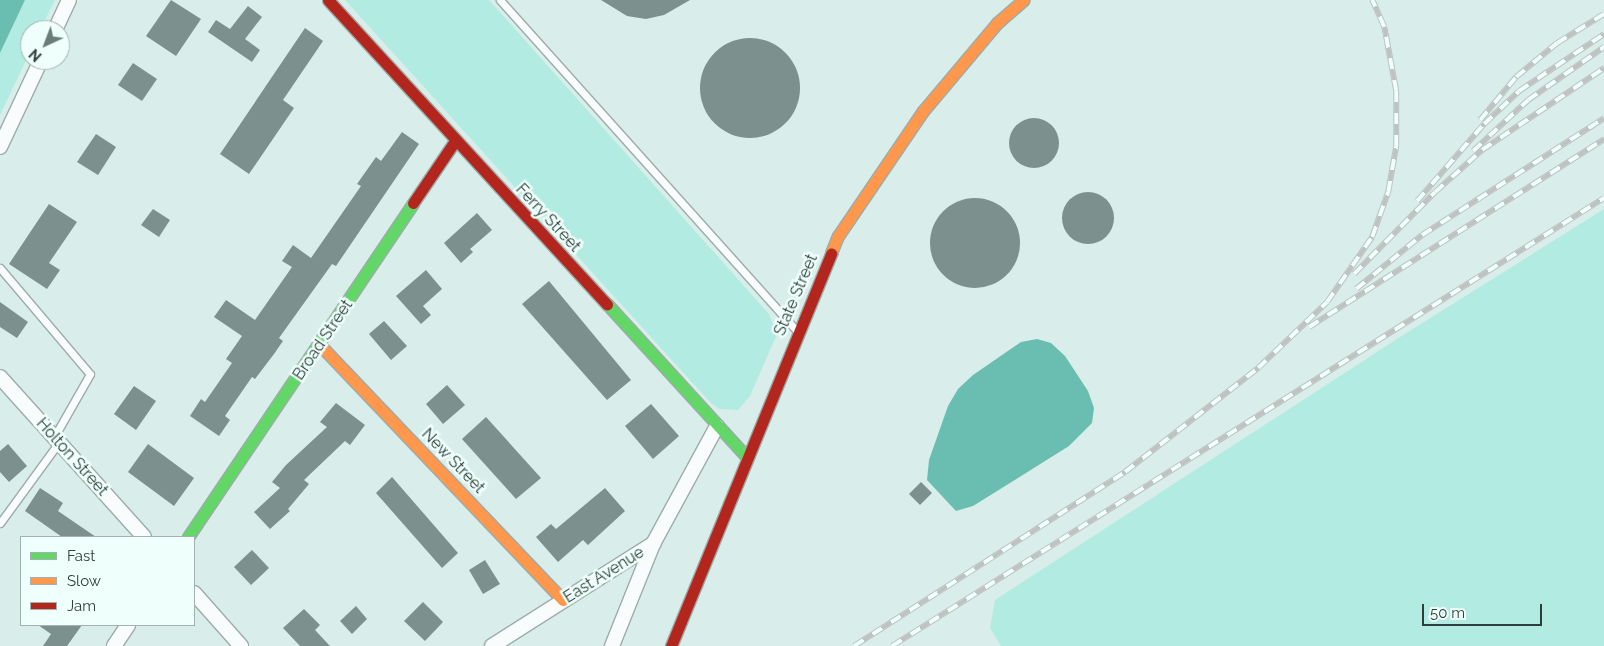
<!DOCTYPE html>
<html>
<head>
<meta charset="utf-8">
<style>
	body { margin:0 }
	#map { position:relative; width:1604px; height:646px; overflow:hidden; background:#d9eeea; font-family:Raleway,sans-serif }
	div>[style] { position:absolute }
	.green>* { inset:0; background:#b1ebe1 }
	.water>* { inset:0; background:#6abdb1 }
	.building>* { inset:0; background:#7c908d }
	.round { border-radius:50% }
	.roads { filter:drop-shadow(1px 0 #9caca9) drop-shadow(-1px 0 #9caca9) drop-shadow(0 1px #9caca9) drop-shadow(0 -1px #9caca9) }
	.lane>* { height:7px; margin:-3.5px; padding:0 3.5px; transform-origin:3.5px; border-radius:3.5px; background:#f9fcfc }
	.street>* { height:14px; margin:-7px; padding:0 7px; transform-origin:7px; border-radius:7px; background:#f9fcfc }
	.fast>* { height:11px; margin:-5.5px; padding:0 5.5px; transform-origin:5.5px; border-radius:5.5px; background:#63d668 }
	.slow>* { height:11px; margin:-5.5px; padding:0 5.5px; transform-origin:5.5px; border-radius:5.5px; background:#ff974d }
	.jam>* { height:11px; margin:-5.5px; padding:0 5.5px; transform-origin:5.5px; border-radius:5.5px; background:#b3261e }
	.rail>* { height:5.5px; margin-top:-2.75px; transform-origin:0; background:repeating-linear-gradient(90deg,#effffb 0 11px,#bec3c2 0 22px); box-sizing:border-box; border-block:1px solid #bec3c2 }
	span { translate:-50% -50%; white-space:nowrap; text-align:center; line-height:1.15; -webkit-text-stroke:5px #effffb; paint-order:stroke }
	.street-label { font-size:16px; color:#2e3e3b }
	.legend { position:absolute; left:20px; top:536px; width:175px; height:90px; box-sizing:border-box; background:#effffb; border:1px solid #a2b2ae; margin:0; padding:6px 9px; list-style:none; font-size:15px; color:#2e3e3b }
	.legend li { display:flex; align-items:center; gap:10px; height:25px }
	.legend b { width:25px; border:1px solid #a2b2ae }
	.north { position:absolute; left:20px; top:20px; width:50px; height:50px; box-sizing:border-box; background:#effffb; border:1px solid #a2b2ae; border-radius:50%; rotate:223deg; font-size:14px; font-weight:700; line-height:20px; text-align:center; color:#2e3e3b }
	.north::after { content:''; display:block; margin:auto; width:18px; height:22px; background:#6a7c78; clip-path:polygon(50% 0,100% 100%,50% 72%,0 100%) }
	.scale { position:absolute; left:1422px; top:604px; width:120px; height:22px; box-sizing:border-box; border:2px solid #2e3e3b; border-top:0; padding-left:6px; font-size:15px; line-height:18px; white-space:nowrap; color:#2e3e3b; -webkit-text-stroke:4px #effffb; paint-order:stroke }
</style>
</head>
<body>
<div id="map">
	<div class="green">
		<div style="clip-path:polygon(25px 0,55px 0,40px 30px,30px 30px,30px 52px,0 115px,0 53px)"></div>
		<div style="clip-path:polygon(345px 0,489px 0,769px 314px,777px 334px,750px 396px,738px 410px,719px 409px,710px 402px)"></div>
		<div style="clip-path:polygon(1604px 209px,1604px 646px,1001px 646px,990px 628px,995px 600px,1400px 337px)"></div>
	</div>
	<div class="water">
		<div style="clip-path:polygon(0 0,25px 0,0 53px)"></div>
		<div style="clip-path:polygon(1037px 339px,1051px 343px,1065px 356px,1088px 391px,1094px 408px,1092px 423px,1069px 446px,973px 506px,956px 511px,927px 480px,929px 460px,948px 406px,958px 389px,973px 375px,1021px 342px)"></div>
	</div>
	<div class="building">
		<div style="clip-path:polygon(171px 0,201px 19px,176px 56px,146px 36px)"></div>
		<div style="clip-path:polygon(601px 0,690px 0,664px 15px,646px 19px,627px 16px)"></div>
		<div style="clip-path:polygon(248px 6px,262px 17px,245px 39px,260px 50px,252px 62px,208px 32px,216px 20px,230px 29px)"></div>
		<div style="clip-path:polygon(305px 28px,323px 41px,283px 100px,294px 108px,249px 174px,220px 154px)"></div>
		<div class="round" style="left:700px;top:38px;width:100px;height:100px"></div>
		<div style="clip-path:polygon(133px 63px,157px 79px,142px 101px,118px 85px)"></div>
		<div class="round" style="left:1009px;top:118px;width:50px;height:50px"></div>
		<div style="clip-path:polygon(402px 132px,419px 144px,336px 266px,332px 264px,279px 338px,283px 341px,274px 354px,255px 379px,252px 377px,225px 416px,230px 420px,219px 436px,190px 416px,201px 399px,205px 402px,232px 363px,226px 359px,242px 336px,214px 317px,226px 300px,255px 320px,292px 267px,282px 261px,293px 245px,311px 258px,361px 186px,357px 184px,376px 157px,381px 161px)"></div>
		<div style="clip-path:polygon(96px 134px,116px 147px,98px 175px,77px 162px)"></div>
		<div class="round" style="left:1062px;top:192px;width:52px;height:52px"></div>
		<div class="round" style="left:930px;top:198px;width:90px;height:90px"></div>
		<div style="clip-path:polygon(49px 204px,77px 222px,49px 263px,60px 270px,47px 289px,9px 264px)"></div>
		<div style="clip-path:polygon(153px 209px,170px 220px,159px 237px,141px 225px)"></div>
		<div style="clip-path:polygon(477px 213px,492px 230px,470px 249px,473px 252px,461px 263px,444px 243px)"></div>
		<div style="clip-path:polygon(426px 270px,442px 289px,423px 306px,431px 315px,421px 324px,396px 296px)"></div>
		<div style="clip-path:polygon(549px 281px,631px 380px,607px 400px,522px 304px)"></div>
		<div style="clip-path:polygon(0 302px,28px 322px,17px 338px,0 327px)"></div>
		<div style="clip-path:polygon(384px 321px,407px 346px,391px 360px,369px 334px)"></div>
		<div style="clip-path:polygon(447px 385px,465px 405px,443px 424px,426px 404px)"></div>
		<div style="clip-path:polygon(134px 386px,156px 401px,136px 430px,114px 414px)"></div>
		<div style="clip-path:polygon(336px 403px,365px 425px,350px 445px,345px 441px,304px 480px,309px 484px,288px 509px,290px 511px,270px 529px,254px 512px,280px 488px,272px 482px,286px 465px,327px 427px,320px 422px)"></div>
		<div style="clip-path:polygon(651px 404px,679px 436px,653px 459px,625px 426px)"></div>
		<div style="clip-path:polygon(486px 417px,541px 478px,516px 499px,462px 439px)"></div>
		<div style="clip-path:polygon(8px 444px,27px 466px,9px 482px,0 472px,0 451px)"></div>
		<div style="clip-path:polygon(148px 444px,194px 478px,174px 506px,128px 472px)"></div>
		<div style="clip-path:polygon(392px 477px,458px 553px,442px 568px,376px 493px)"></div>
		<div style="clip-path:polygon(921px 482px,932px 493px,920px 505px,909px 494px)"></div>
		<div style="clip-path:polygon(40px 488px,63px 503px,58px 511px,96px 537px,62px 537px,25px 511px)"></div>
		<div style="clip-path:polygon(605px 488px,625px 511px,588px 545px,583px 540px,558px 562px,536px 537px,551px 524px,556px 529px)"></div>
		<div style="clip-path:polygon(252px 550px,269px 568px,251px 585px,234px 567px)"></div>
		<div style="clip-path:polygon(485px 560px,500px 584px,483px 594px,469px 570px)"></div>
		<div style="clip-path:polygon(423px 602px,443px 622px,425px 641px,404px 621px)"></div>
		<div style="clip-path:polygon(356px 606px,367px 619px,352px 634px,340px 621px)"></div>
		<div style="clip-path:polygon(304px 609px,320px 625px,315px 630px,330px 646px,300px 646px,283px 628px)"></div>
		<div style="clip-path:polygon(38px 625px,82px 625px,67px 646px,43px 646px,51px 634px)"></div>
	</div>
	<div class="roads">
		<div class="lane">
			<div style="left:500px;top:0;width:445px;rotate:48.1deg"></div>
			<div style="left:0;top:268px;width:139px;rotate:49.7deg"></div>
			<div style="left:90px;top:374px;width:73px;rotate:119.7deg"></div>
			<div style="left:0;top:523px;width:100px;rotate:-53.9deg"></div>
		</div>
		<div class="street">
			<div style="left:55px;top:30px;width:33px;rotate:-65deg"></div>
			<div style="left:0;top:147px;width:96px;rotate:-64.8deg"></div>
			<div style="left:0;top:377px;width:215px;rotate:48deg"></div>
			<div style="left:194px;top:593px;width:71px;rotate:48.4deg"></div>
			<div style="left:114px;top:646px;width:25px;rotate:-56deg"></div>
			<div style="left:492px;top:646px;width:191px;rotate:-32.4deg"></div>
			<div style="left:653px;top:544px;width:134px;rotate:-61.5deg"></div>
			<div style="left:612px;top:646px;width:110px;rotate:-68.1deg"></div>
		</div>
		<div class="fast">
			<div style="left:607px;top:304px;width:206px;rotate:47.6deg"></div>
			<div style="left:188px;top:537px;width:403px;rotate:-56deg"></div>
		</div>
		<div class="slow">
			<div style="left:831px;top:253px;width:18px;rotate:-68deg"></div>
			<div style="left:838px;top:236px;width:151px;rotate:-55.8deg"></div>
			<div style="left:923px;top:111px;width:115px;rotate:-49.9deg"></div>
			<div style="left:997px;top:23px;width:35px;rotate:-41deg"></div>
			<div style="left:320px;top:345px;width:352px;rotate:46.4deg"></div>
		</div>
		<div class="jam">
			<div style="left:328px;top:0;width:413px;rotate:47.5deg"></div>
			<div style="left:413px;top:203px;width:75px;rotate:-55.9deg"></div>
			<div style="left:671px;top:646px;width:424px;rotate:-67.8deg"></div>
		</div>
	</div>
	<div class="rail">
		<div style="left:1480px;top:120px;width:56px;rotate:-50.1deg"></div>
		<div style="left:1516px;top:77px;width:53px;rotate:-39.7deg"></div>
		<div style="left:1557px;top:43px;width:55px;rotate:-31.7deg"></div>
		<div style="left:1473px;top:151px;width:75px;rotate:-42.8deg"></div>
		<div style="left:1528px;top:100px;width:93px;rotate:-34.9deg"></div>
		<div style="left:1417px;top:201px;width:102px;rotate:-49deg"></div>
		<div style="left:1484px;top:124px;width:48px;rotate:-43.3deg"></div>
		<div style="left:1519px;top:91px;width:102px;rotate:-33.8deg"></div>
		<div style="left:1354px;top:274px;width:115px;rotate:-45.4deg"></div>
		<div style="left:1435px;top:192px;width:63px;rotate:-41.8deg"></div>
		<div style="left:1482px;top:150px;width:147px;rotate:-33.9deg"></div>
		<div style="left:1356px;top:289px;width:85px;rotate:-39.3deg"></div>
		<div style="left:1422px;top:235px;width:216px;rotate:-32.7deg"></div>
		<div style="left:1309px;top:327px;width:350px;rotate:-32.5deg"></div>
		<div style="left:854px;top:646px;width:322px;rotate:-32.7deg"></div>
		<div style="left:1125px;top:472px;width:169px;rotate:-38deg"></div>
		<div style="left:1258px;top:368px;width:95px;rotate:-43.7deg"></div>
		<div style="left:1327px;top:302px;width:79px;rotate:-55.3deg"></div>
		<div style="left:1372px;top:237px;width:48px;rotate:-70.4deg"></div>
		<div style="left:1388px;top:192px;width:47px;rotate:-80.1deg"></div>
		<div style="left:1396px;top:146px;width:55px;rotate:-90deg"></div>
		<div style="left:1396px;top:91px;width:65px;rotate:-100.6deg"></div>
		<div style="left:1384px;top:27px;width:30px;rotate:-114deg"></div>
		<div style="left:892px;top:646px;width:841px;rotate:-32.18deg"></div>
	</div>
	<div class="street-label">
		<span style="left:548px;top:218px;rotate:47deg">Ferry Street</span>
		<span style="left:796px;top:295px;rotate:-67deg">State Street</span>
		<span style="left:323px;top:340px;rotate:-56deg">Broad Street</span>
		<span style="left:72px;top:457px;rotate:48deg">Holton Street</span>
		<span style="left:453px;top:461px;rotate:46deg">New Street</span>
		<span style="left:604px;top:575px;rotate:-32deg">East Avenue</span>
	</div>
	<ul class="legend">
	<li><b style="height:6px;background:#63d668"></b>Fast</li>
	<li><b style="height:6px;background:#ff974d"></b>Slow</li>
	<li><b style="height:6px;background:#b3261e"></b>Jam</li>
	</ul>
	<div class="north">N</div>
	<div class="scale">50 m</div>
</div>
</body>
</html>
